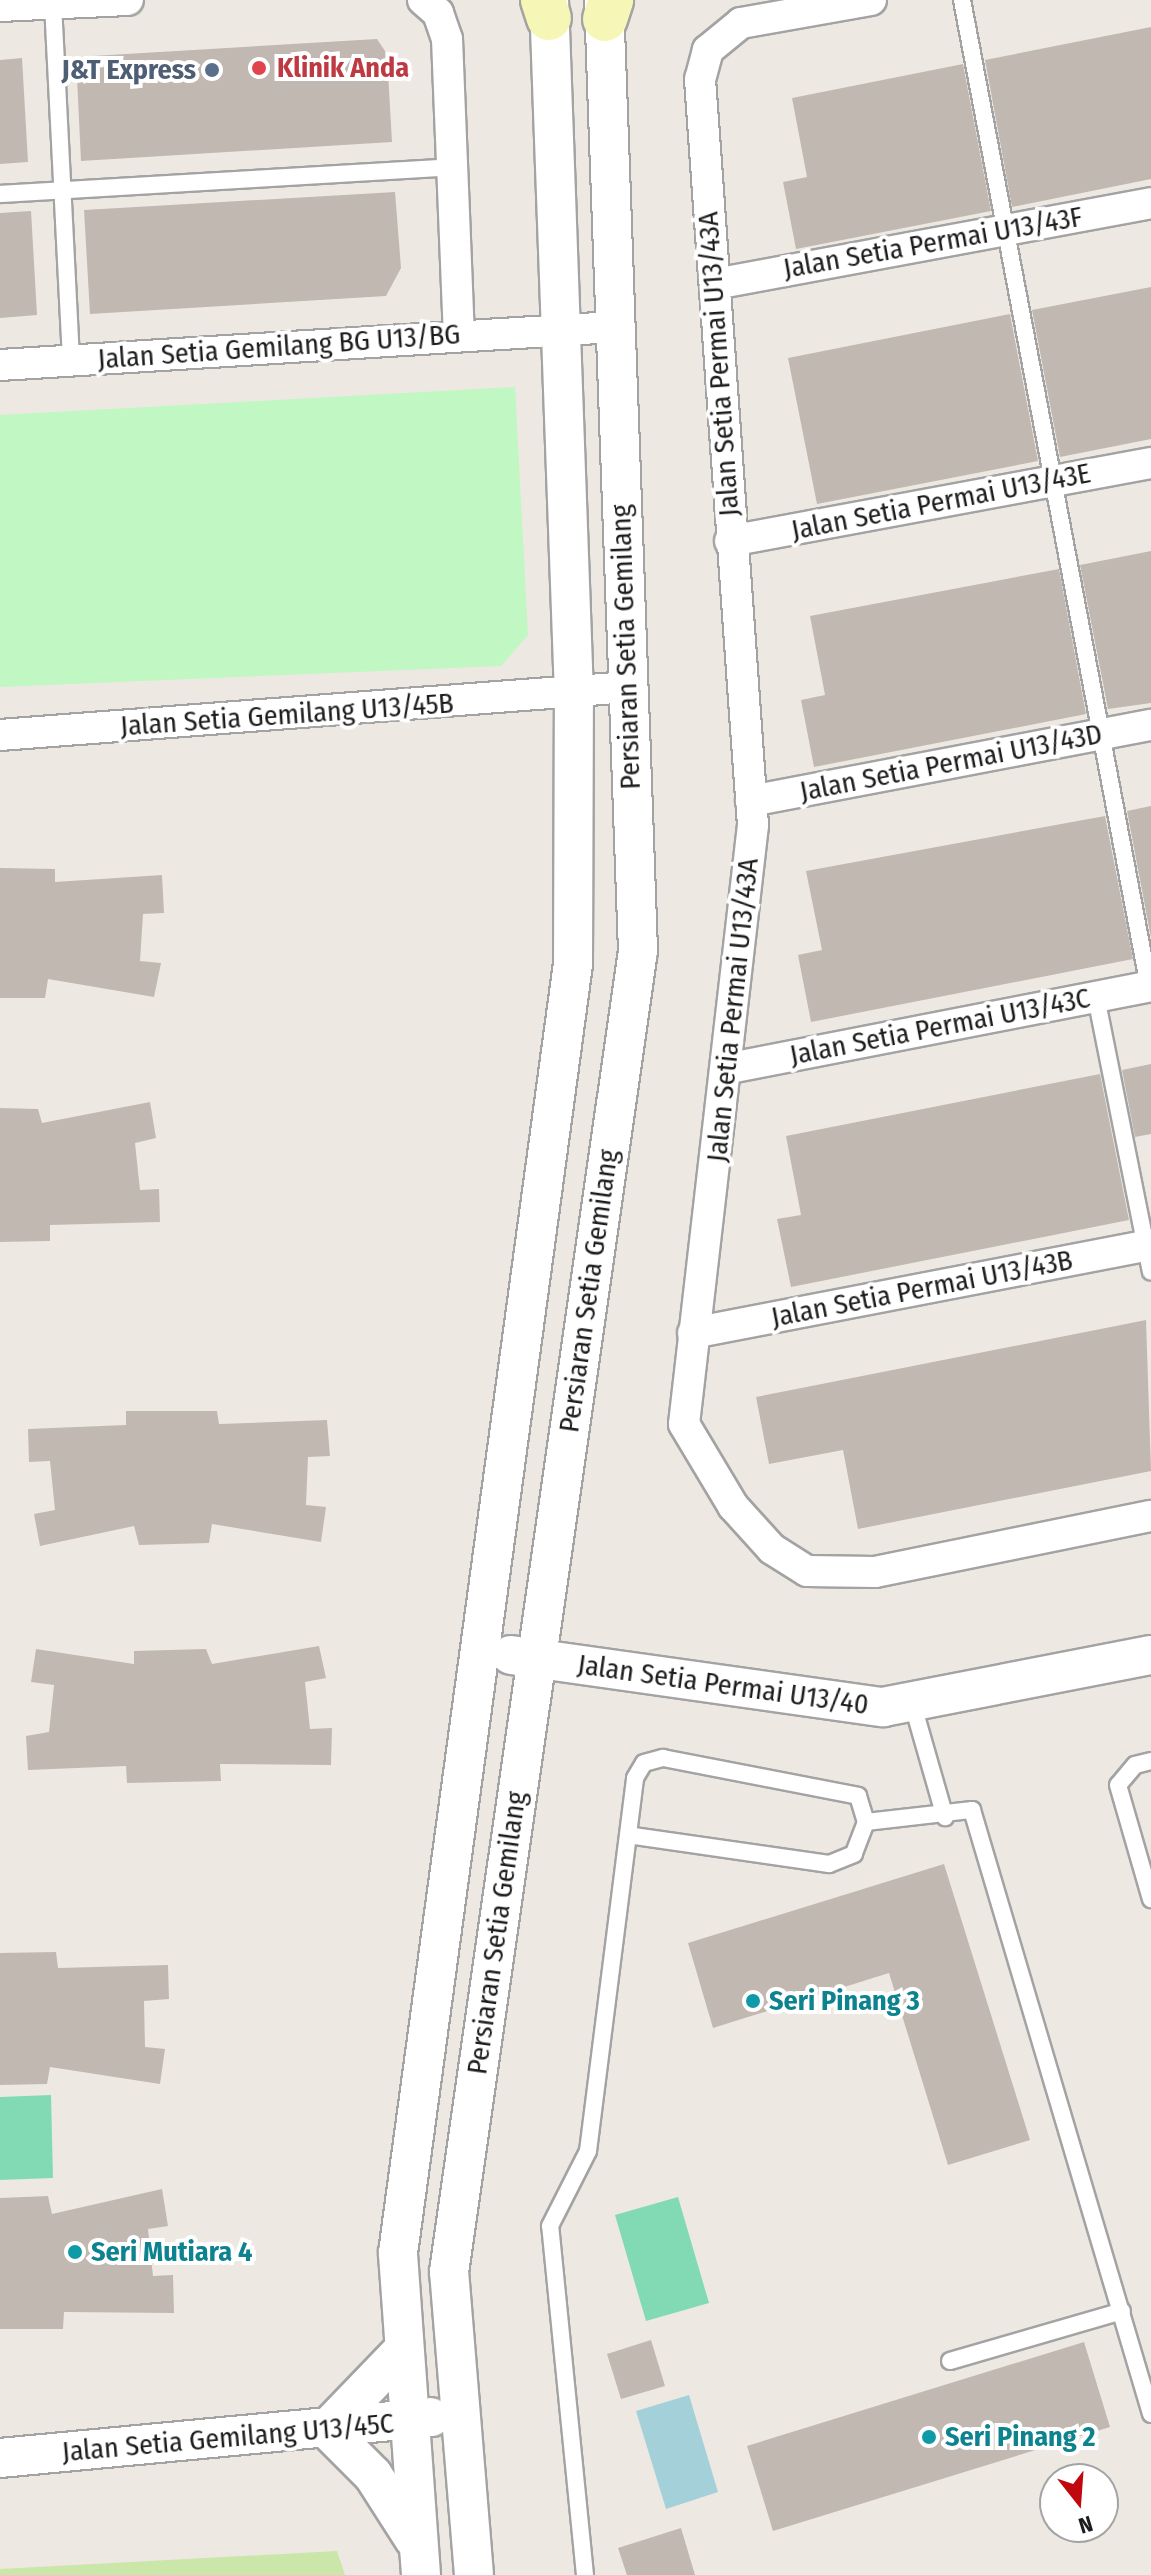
<!DOCTYPE html>
<html>
<head>
<meta charset="utf-8">
<style>
	body { margin:0 }
	#map { position:relative; width:1151px; height:2575px; overflow:hidden; background:#ede9e2; font-family:"Fira Sans Condensed",sans-serif }
	div>[style] { position:absolute }
	.grass>* { inset:0; background:#cae6a9 }
	.park>* { inset:0; background:#c0f7c2 }
	.pitch>* { inset:0; background:#82dab4 }
	.water>* { inset:0; background:#a4d0da }
	.building>* { inset:0; background:#c1b8b2 }
	.roads { filter:drop-shadow(2px 0 #a3a3a3) drop-shadow(-2px 0 #a3a3a3) drop-shadow(0 2px #a3a3a3) drop-shadow(0 -2px #a3a3a3) }
	.service>* { height:16px; margin:-8px; padding:0 8px; transform-origin:8px; border-radius:8px; background:#fff }
	.minor>* { height:30px; margin:-15px; padding:0 15px; transform-origin:15px; border-radius:15px; background:#fff }
	.tertiary>* { height:38px; margin:-19px; padding:0 19px; transform-origin:19px; border-radius:19px; background:#fff }
	.secondary>* { height:44px; margin:-22px; padding:0 22px; transform-origin:22px; border-radius:22px; background:#f6f7b7 }
	.dots>* { width:22px; height:22px; translate:-50% -50%; box-sizing:border-box; border:4px solid #fff; border-radius:50% }
	span { translate:-50% -50%; white-space:nowrap; text-align:center; line-height:1.15; -webkit-text-stroke:8px #fff; paint-order:stroke }
	.health-label { font-size:28px; color:#be3a42; font-weight:700 }
	.left { translate:0 -50%; text-align:left }
	.service-label { font-size:28px; color:#4e5e75; font-weight:700 }
	.right { translate:-100% -50%; text-align:right }
	.street-label { font-size:28px; color:#1c1c1c }
	.culture-label { font-size:28px; color:#0d838f; font-weight:700 }
	.north { position:absolute; left:1039px; top:2463px; width:80px; height:80px; box-sizing:border-box; background:#fff; border:2px solid #a4a4a4; border-radius:50%; rotate:163deg; font-size:22px; font-weight:700; line-height:32px; text-align:center; color:#1c1c1c }
	.north::after { content:''; display:block; margin:auto; width:28px; height:36px; background:#c1080f; clip-path:polygon(50% 0,100% 100%,50% 72%,0 100%) }
</style>
</head>
<body>
<div id="map">
	<div class="grass">
		<div style="clip-path:polygon(337px 2551px,345px 2575px,0 2575px,0 2569px)"></div>
	</div>
	<div class="park">
		<div style="clip-path:polygon(515px 387px,528px 635px,501px 666px,0 687px,0 415px)"></div>
	</div>
	<div class="pitch">
		<div style="clip-path:polygon(51px 2095px,53px 2178px,0 2180px,0 2097px)"></div>
		<div style="clip-path:polygon(678px 2197px,709px 2303px,646px 2321px,615px 2215px)"></div>
	</div>
	<div class="water">
		<div style="clip-path:polygon(689px 2395px,718px 2492px,666px 2509px,636px 2411px)"></div>
	</div>
	<div class="building">
		<div style="clip-path:polygon(1151px 27px,1151px 179px,1012px 207px,985px 60px)"></div>
		<div style="clip-path:polygon(377px 39px,387px 54px,392px 142px,81px 161px,76px 57px)"></div>
		<div style="clip-path:polygon(22px 58px,28px 162px,0 164px,0 60px)"></div>
		<div style="clip-path:polygon(963px 64px,991px 211px,796px 249px,783px 182px,807px 177px,792px 98px)"></div>
		<div style="clip-path:polygon(395px 192px,401px 268px,386px 296px,90px 314px,84px 210px)"></div>
		<div style="clip-path:polygon(31px 211px,37px 315px,0 318px,0 213px)"></div>
		<div style="clip-path:polygon(1151px 287px,1151px 439px,1060px 457px,1032px 310px)"></div>
		<div style="clip-path:polygon(1010px 314px,1038px 461px,817px 504px,788px 358px)"></div>
		<div style="clip-path:polygon(1151px 551px,1151px 703px,1108px 709px,1080px 565px)"></div>
		<div style="clip-path:polygon(1059px 569px,1086px 714px,814px 767px,801px 700px,825px 695px,810px 616px)"></div>
		<div style="clip-path:polygon(1151px 806px,1151px 938px,1127px 811px)"></div>
		<div style="clip-path:polygon(1105px 816px,1133px 959px,811px 1022px,798px 955px,822px 950px,806px 871px)"></div>
		<div style="clip-path:polygon(0 868px,55px 869px,55px 882px,162px 875px,164px 913px,143px 914px,140px 961px,161px 963px,154px 997px,48px 979px,45px 998px,0 998px)"></div>
		<div style="clip-path:polygon(1151px 1064px,1151px 1134px,1135px 1137px,1122px 1070px)"></div>
		<div style="clip-path:polygon(1100px 1074px,1129px 1220px,791px 1287px,777px 1219px,801px 1215px,786px 1136px)"></div>
		<div style="clip-path:polygon(150px 1102px,156px 1138px,135px 1143px,140px 1190px,159px 1189px,160px 1222px,50px 1225px,50px 1241px,0 1242px,0 1108px,38px 1109px,42px 1123px)"></div>
		<div style="clip-path:polygon(1146px 1320px,1151px 1471px,858px 1529px,843px 1450px,769px 1464px,756px 1397px)"></div>
		<div style="clip-path:polygon(126px 1411px,217px 1411px,219px 1424px,327px 1420px,330px 1456px,308px 1457px,306px 1505px,326px 1507px,321px 1542px,212px 1524px,209px 1543px,139px 1545px,134px 1526px,40px 1546px,34px 1514px,55px 1510px,50px 1461px,29px 1462px,28px 1429px,126px 1425px)"></div>
		<div style="clip-path:polygon(319px 1646px,326px 1678px,305px 1682px,310px 1729px,332px 1728px,331px 1765px,220px 1764px,221px 1781px,127px 1783px,126px 1766px,28px 1770px,26px 1736px,49px 1732px,54px 1685px,31px 1682px,36px 1649px,134px 1664px,134px 1651px,206px 1649px,212px 1664px)"></div>
		<div style="clip-path:polygon(944px 1864px,1030px 2140px,948px 2165px,889px 1973px,713px 2028px,688px 1943px)"></div>
		<div style="clip-path:polygon(56px 1952px,58px 1968px,168px 1965px,169px 1999px,144px 2001px,145px 2047px,165px 2049px,160px 2084px,50px 2067px,47px 2084px,0 2085px,0 1953px)"></div>
		<div style="clip-path:polygon(162px 2189px,168px 2226px,148px 2229px,153px 2276px,173px 2275px,174px 2313px,64px 2312px,63px 2329px,0 2329px,0 2198px,48px 2196px,52px 2214px)"></div>
		<div style="clip-path:polygon(651px 2340px,665px 2386px,621px 2399px,607px 2354px)"></div>
		<div style="clip-path:polygon(1084px 2342px,1110px 2427px,773px 2531px,747px 2446px)"></div>
		<div style="clip-path:polygon(681px 2528px,695px 2575px,627px 2575px,618px 2548px)"></div>
	</div>
	<div class="roads">
		<div class="service">
			<div style="left:962px;top:0;width:1005px;rotate:79.27deg"></div>
			<div style="left:53px;top:4px;width:357px;rotate:87.1deg"></div>
			<div style="left:0;top:194px;width:453px;rotate:-3.4deg"></div>
			<div style="left:1096px;top:997px;width:280px;rotate:78.7deg"></div>
			<div style="left:912px;top:1702px;width:120px;rotate:74deg"></div>
			<div style="left:1151px;top:1761px;width:16px;rotate:166deg"></div>
			<div style="left:1135px;top:1765px;width:26px;rotate:130deg"></div>
			<div style="left:1118px;top:1785px;width:119px;rotate:73.9deg"></div>
			<div style="left:866px;top:1822px;width:107px;rotate:-6.5deg"></div>
			<div style="left:972px;top:1810px;width:630px;rotate:73.49deg"></div>
			<div style="left:950px;top:2361px;width:179px;rotate:-16.2deg"></div>
			<div style="left:585px;top:2575px;width:351px;rotate:-95.7deg"></div>
			<div style="left:550px;top:2226px;width:84px;rotate:-63.1deg"></div>
			<div style="left:588px;top:2151px;width:376px;rotate:-82.8deg"></div>
			<div style="left:635px;top:1778px;width:17px;rotate:-59deg"></div>
			<div style="left:644px;top:1763px;width:20px;rotate:-15deg"></div>
			<div style="left:663px;top:1758px;width:199px;rotate:11deg"></div>
			<div style="left:858px;top:1796px;width:27px;rotate:73deg"></div>
			<div style="left:866px;top:1822px;width:34px;rotate:111deg"></div>
			<div style="left:854px;top:1854px;width:27px;rotate:158deg"></div>
			<div style="left:829px;top:1864px;width:203px;rotate:-171.8deg"></div>
		</div>
		<div class="minor">
			<div style="left:423px;top:0;width:20px;rotate:41deg"></div>
			<div style="left:438px;top:13px;width:28px;rotate:71deg"></div>
			<div style="left:447px;top:39px;width:297px;rotate:87.7deg"></div>
			<div style="left:871px;top:0;width:132px;rotate:170deg"></div>
			<div style="left:741px;top:23px;width:43px;rotate:140.7deg"></div>
			<div style="left:708px;top:50px;width:30px;rotate:105deg"></div>
			<div style="left:700px;top:79px;width:748px;rotate:85.94deg"></div>
			<div style="left:753px;top:825px;width:603px;rotate:96.57deg"></div>
			<div style="left:684px;top:1424px;width:96px;rotate:59.1deg"></div>
			<div style="left:733px;top:1506px;width:58px;rotate:47.8deg"></div>
			<div style="left:772px;top:1549px;width:41px;rotate:32.2deg"></div>
			<div style="left:807px;top:1571px;width:68px;rotate:0.8deg"></div>
			<div style="left:875px;top:1572px;width:282px;rotate:-11.5deg"></div>
			<div style="left:0;top:6px;width:128px;rotate:-2.7deg"></div>
			<div style="left:715px;top:284px;width:443px;rotate:-10.5deg"></div>
			<div style="left:0;top:365px;width:615px;rotate:-3.54deg"></div>
			<div style="left:730px;top:541px;width:428px;rotate:-10.5deg"></div>
			<div style="left:0;top:735px;width:630px;rotate:-4.37deg"></div>
			<div style="left:751px;top:801px;width:407px;rotate:-10.8deg"></div>
			<div style="left:730px;top:1068px;width:429px;rotate:-11deg"></div>
			<div style="left:693px;top:1333px;width:466px;rotate:-10.9deg"></div>
		</div>
		<div class="tertiary">
			<div style="left:511px;top:1655px;width:376px;rotate:8deg"></div>
			<div style="left:883px;top:1707px;width:273px;rotate:-11deg"></div>
			<div style="left:327px;top:2429px;width:65px;rotate:45deg"></div>
			<div style="left:373px;top:2475px;width:76px;rotate:57.4deg"></div>
			<div style="left:327px;top:2429px;width:108px;rotate:-46.1deg"></div>
			<div style="left:0;top:2458px;width:433px;rotate:-5.4deg"></div>
			<div style="left:421px;top:2575px;width:323px;rotate:-94.1deg"></div>
			<div style="left:398px;top:2253px;width:1301px;rotate:-82.27deg"></div>
			<div style="left:573px;top:964px;width:269px;rotate:-89.8deg"></div>
			<div style="left:574px;top:695px;width:695px;rotate:-92.06deg"></div>
			<div style="left:474px;top:2575px;width:304px;rotate:-94.7deg"></div>
			<div style="left:449px;top:2272px;width:1334px;rotate:-81.86deg"></div>
			<div style="left:638px;top:951px;width:952px;rotate:-92.05deg"></div>
		</div>
		<div class="secondary">
			<div style="left:543px;top:0;width:19px;rotate:72deg"></div>
			<div style="left:605px;top:19px;width:20px;rotate:-72deg"></div>
		</div>
	</div>
	<div class="dots">
		<div style="left:259px;top:68px;background:#e0444e"></div>
		<div style="left:212px;top:70px;background:#5c6f8a"></div>
		<div style="left:753px;top:2001px;background:#0f9aa8"></div>
		<div style="left:75px;top:2252px;background:#0f9aa8"></div>
		<div style="left:929px;top:2437px;background:#0f9aa8"></div>
	</div>
	<div class="health-label">
		<span class="left" style="left:277px;top:68px">Klinik Anda</span>
	</div>
	<div class="service-label">
		<span class="right" style="left:196px;top:70px">J&amp;T Express</span>
	</div>
	<div class="street-label">
		<span style="left:933px;top:243px;rotate:-10deg">Jalan Setia Permai U13/43F</span>
		<span style="left:279px;top:347px;rotate:-4deg">Jalan Setia Gemilang BG U13/BG</span>
		<span style="left:719px;top:364px;rotate:-94deg">Jalan Setia Permai U13/43A</span>
		<span style="left:941px;top:502px;rotate:-11deg">Jalan Setia Permai U13/43E</span>
		<span style="left:626px;top:647px;rotate:-92deg">Persiaran Setia Gemilang</span>
		<span style="left:287px;top:715px;rotate:-4deg">Jalan Setia Gemilang U13/45B</span>
		<span style="left:951px;top:763px;rotate:-11deg">Jalan Setia Permai U13/43D</span>
		<span style="left:733px;top:1010px;rotate:-84deg">Jalan Setia Permai U13/43A</span>
		<span style="left:940px;top:1027px;rotate:-11deg">Jalan Setia Permai U13/43C</span>
		<span style="left:922px;top:1289px;rotate:-11deg">Jalan Setia Permai U13/43B</span>
		<span style="left:589px;top:1291px;rotate:-82deg">Persiaran Setia Gemilang</span>
		<span style="left:723px;top:1685px;rotate:8deg">Jalan Setia Permai U13/40</span>
		<span style="left:497px;top:1933px;rotate:-82deg">Persiaran Setia Gemilang</span>
		<span style="left:228px;top:2438px;rotate:-5deg">Jalan Setia Gemilang U13/45C</span>
	</div>
	<div class="culture-label">
		<span class="left" style="left:769px;top:2001px">Seri Pinang 3</span>
		<span class="left" style="left:91px;top:2252px">Seri Mutiara 4</span>
		<span class="left" style="left:945px;top:2437px">Seri Pinang 2</span>
	</div>
	<div class="north">N</div>
</div>
</body>
</html>
